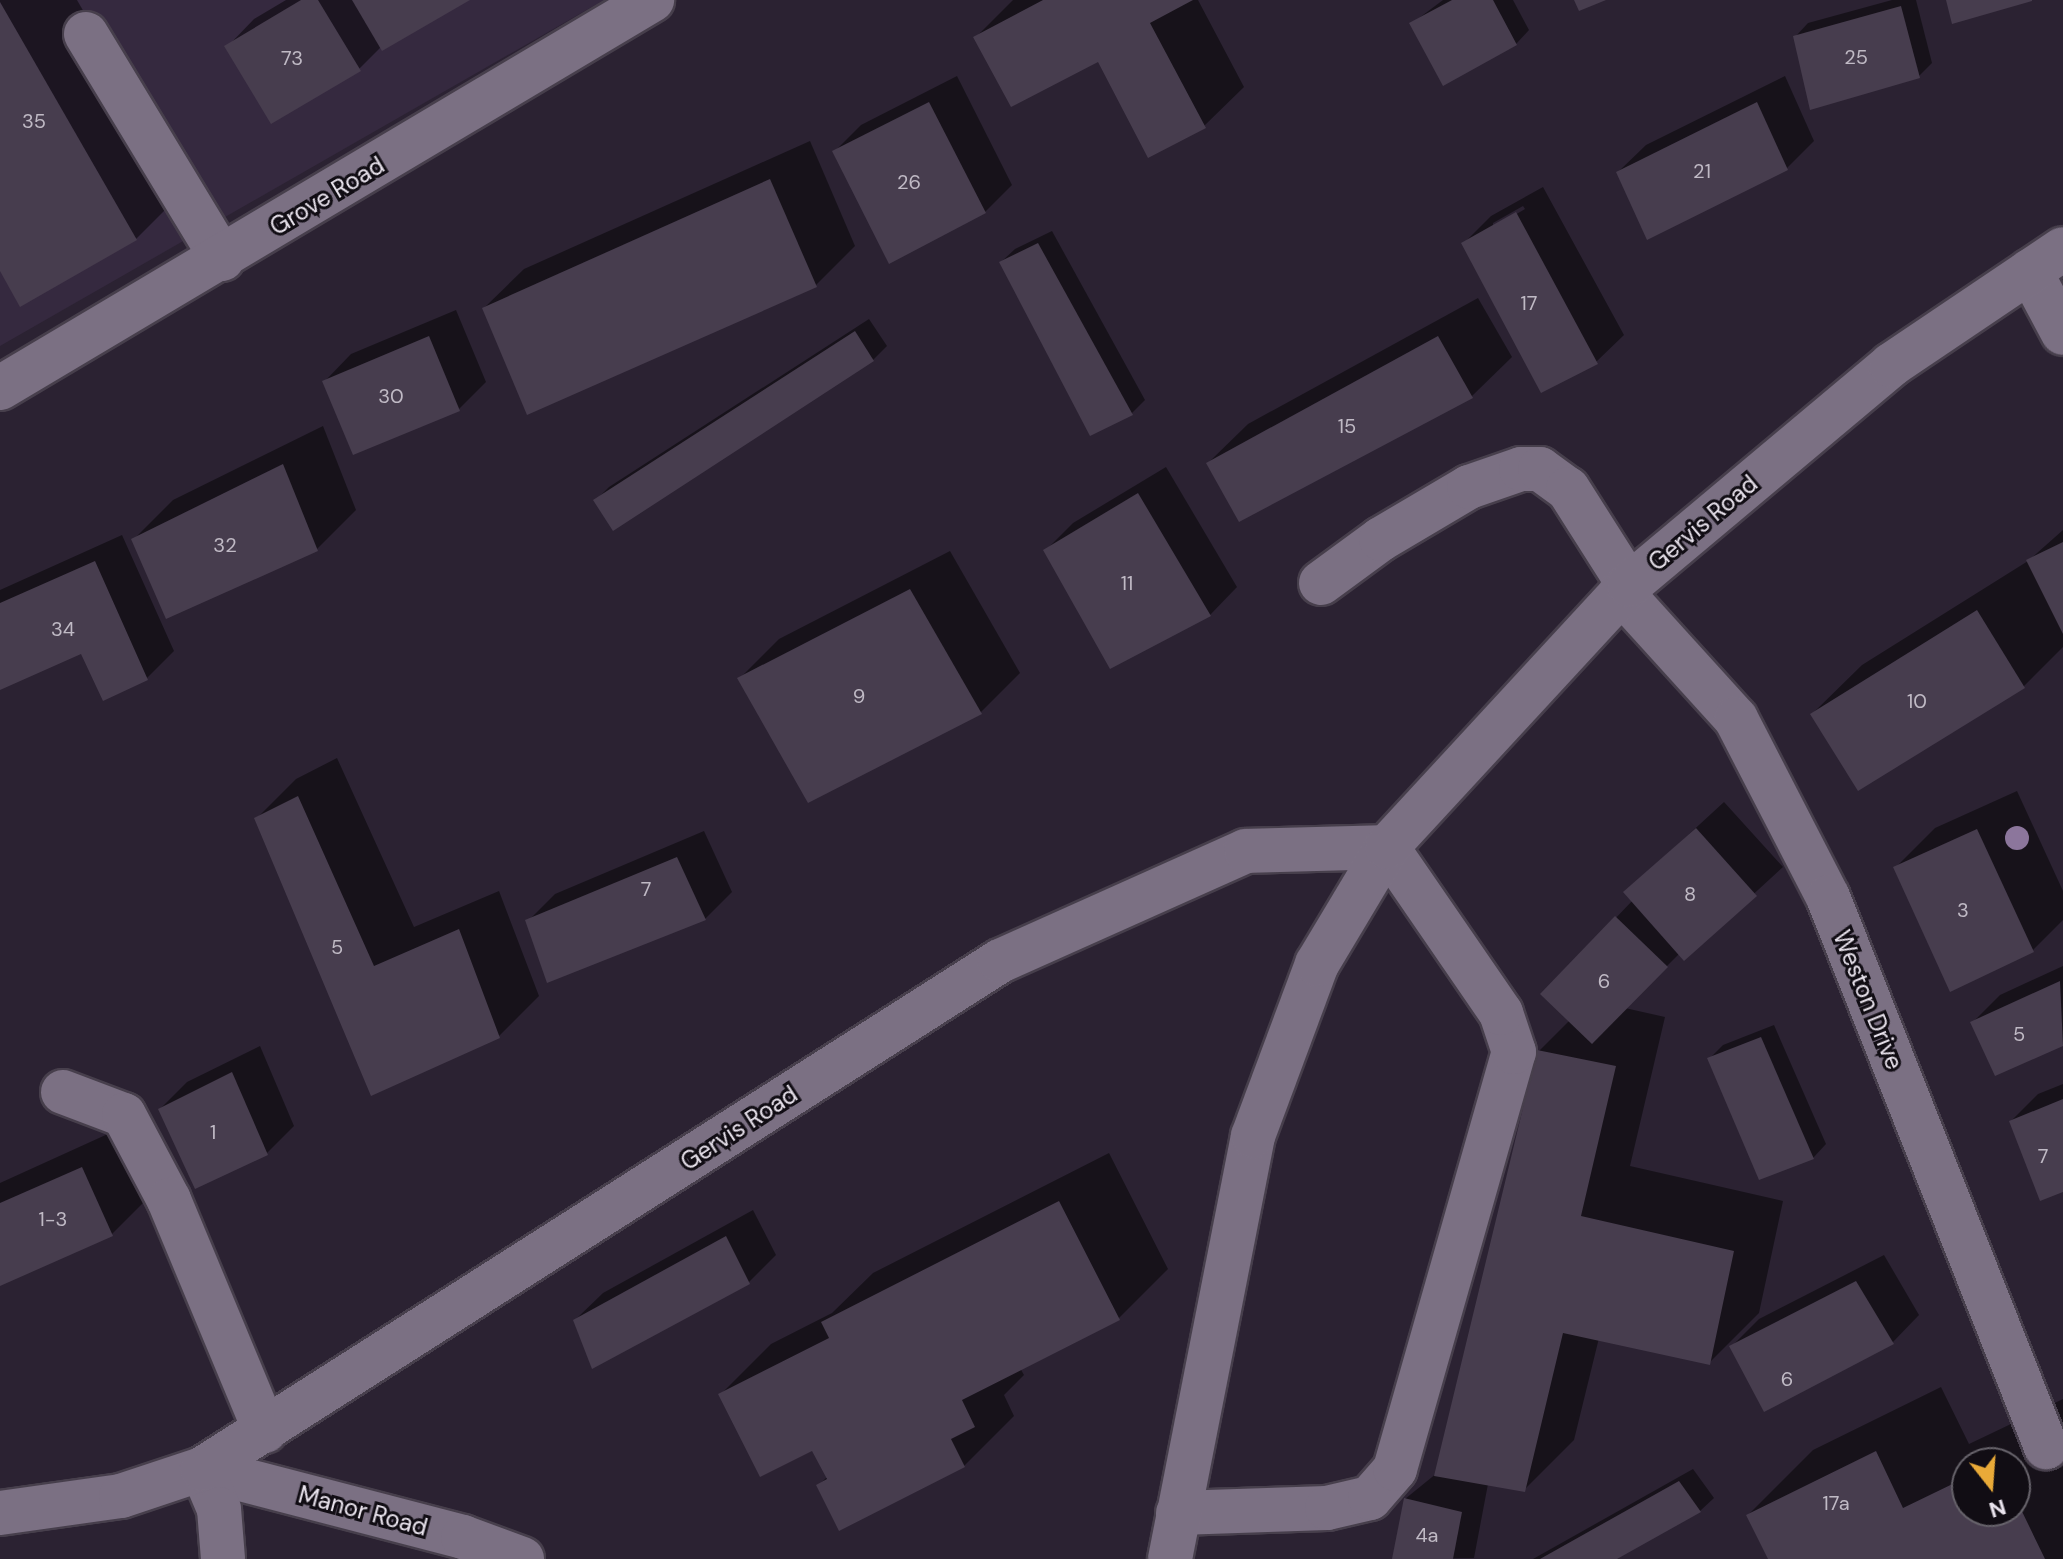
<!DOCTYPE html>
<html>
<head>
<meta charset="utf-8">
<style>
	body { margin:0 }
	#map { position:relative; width:2063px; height:1559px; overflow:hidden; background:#2b2232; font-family:"DM Sans",sans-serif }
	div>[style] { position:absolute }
	.built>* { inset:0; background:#35293f }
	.shadow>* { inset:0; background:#0007 }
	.building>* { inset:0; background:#473d4e }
	.roads { filter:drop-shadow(2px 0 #473f4c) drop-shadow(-2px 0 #473f4c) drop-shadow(0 2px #473f4c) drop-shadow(0 -2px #473f4c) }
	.minor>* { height:44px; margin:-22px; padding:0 22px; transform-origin:22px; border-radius:22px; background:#7b7083 }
	.trees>* { width:24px; height:24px; margin:-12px; border-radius:50%; background:#8c769c }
	span { translate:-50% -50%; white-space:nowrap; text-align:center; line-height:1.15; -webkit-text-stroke:6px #110d14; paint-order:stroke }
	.number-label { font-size:20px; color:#c0bac5 }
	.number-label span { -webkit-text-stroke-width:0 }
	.street-label { font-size:24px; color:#e9e3ed }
	.north { position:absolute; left:1951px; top:1447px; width:80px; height:80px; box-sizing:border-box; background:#110d14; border:2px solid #67636b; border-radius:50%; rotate:163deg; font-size:22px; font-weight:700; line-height:32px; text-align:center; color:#e9e3ed }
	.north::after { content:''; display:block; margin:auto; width:28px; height:36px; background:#e9aa38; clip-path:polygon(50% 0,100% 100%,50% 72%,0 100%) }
</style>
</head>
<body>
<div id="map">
	<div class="built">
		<div style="clip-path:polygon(0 0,604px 0,0 346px)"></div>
	</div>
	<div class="shadow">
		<div style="clip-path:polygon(0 0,77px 0,186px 189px,136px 239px,0 267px)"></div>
		<div style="clip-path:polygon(286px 0,466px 0,382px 46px,359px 69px,227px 47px,254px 19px)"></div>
		<div style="clip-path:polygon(1013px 0,1198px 0,1244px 87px,1204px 126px,1099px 59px,976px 37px)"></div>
		<div style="clip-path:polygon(1443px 0,1513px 0,1529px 30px,1516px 44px,1411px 24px)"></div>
		<div style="clip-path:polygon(1892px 0,1916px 0,1932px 63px,1919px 76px,1795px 37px,1808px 23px)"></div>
		<div style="clip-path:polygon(957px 76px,1012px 185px,985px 212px,834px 152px,861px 125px)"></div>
		<div style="clip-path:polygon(1785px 76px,1814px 141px,1787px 168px,1618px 172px,1646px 145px)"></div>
		<div style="clip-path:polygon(810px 141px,855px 246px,816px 285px,484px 308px,524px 269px)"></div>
		<div style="clip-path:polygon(evenodd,1543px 187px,1624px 335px,1596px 362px,1464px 243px,1491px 216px,1543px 187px,1523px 206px,1525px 209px,1493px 228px,1493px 223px,1523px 206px)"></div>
		<div style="clip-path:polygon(1052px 231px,1145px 400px,1131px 414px,1001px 262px,1015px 249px)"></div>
		<div style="clip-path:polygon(1478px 298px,1512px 357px,1472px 396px,1240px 519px,1208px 463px,1248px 424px)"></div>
		<div style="clip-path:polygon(456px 310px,486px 382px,459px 409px,324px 382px,351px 354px)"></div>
		<div style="clip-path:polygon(869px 319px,887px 346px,873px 360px,613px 528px,595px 501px,609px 487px)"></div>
		<div style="clip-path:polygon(323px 426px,356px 510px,317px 549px,134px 539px,173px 500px)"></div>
		<div style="clip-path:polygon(1166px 467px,1237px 587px,1210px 615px,1046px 550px,1073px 523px)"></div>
		<div style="clip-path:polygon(2063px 530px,2063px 647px,2024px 686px,1858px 788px,1812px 714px,1862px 665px,2028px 561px)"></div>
		<div style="clip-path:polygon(122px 535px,174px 651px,147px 678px,82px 651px,0 688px,0 590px)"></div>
		<div style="clip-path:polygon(950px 551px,1020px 673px,981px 712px,809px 800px,739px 679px,779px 639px)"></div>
		<div style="clip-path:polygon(337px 758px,414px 927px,499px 891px,539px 996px,499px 1036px,372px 1093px,257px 818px,296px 779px)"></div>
		<div style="clip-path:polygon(2017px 791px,2063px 891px,2063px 920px,2033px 950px,1895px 868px,1935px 828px)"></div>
		<div style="clip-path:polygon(1724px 802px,1783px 867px,1684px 958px,1680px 953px,1625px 1008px,1665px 1017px,1630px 1166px,1783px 1201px,1759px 1313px,1709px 1363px,1599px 1338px,1574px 1440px,1524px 1490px,1488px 1484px,1474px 1558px,1394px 1559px,1405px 1499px,1437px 1473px,1539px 1051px,1570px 1020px,1543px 994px,1633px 900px,1626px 892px)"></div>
		<div style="clip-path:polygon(704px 831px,732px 892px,705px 919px,528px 921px,555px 894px)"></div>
		<div style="clip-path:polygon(2063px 966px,2063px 1044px,1996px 1074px,1973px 1022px,2000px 995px)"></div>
		<div style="clip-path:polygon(1774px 1025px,1826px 1144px,1813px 1158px,1710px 1058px,1723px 1045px)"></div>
		<div style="clip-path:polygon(260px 1046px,294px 1126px,267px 1153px,160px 1109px,187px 1082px)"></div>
		<div style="clip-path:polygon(2063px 1084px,2063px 1190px,2011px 1121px,2038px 1094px)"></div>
		<div style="clip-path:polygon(121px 1128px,151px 1195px,112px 1234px,0 1284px,0 1183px)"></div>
		<div style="clip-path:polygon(1109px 1153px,1168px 1269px,1118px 1319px,1020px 1368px,1024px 1375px,1004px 1395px,1014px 1416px,964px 1466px,818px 1486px,828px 1476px,813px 1448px,721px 1394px,771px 1344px,832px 1313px,873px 1273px)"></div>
		<div style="clip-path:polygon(753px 1210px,776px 1255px,749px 1282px,593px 1367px,575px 1320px,603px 1293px)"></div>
		<div style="clip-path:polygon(1884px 1255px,1919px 1315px,1892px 1343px,1732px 1346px,1759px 1319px)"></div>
		<div style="clip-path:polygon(evenodd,1941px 1387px,1969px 1444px,2063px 1399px,2063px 1559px,1770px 1559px,1748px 1515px,1813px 1450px,1941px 1387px,1967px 1463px,2015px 1463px,2015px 1511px,1967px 1511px,1967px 1463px)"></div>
		<div style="clip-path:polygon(1693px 1469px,1714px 1498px,1700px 1511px,1613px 1559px,1533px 1559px)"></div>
	</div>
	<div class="building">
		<div style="clip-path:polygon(301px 0,318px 0,361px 71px,271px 124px,224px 46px)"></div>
		<div style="clip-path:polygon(352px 0,470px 0,382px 51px)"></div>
		<div style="clip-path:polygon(1043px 0,1193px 0,1150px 23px,1206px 128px,1148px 158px,1098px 62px,1011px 107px,973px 37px)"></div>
		<div style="clip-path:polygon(1452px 0,1493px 0,1517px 45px,1443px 86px,1409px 23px)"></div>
		<div style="clip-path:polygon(1574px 0,1606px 0,1579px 11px)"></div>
		<div style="clip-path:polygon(1946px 0,2032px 0,2032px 1px,1952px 24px)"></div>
		<div style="clip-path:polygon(0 2px,137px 240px,20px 307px,0 271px)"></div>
		<div style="clip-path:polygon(1901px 6px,1920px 78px,1810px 110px,1793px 36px)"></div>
		<div style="clip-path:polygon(929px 102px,986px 213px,889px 264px,832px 151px)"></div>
		<div style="clip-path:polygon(1757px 102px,1788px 170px,1647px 240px,1616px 172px)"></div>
		<div style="clip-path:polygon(770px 179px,817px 287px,527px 415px,482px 308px)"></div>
		<div style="clip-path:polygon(1516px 212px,1598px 364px,1541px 393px,1461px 243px)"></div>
		<div style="clip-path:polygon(1038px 243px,1133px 415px,1090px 436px,999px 262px)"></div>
		<div style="clip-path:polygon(855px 331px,874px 361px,613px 531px,593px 500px)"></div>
		<div style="clip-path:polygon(429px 336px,460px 411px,353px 455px,322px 381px)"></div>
		<div style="clip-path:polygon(1438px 336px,1473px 398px,1239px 522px,1206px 463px)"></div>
		<div style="clip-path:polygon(283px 464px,318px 551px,166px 619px,131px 539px)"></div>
		<div style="clip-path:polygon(1138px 493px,1211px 616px,1110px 669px,1043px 550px)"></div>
		<div style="clip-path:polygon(2063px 542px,2063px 634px,2026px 560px)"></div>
		<div style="clip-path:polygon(95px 561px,148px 680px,103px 701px,81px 654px,0 690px,0 603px)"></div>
		<div style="clip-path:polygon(910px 589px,982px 714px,808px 803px,737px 678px)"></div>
		<div style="clip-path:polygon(1977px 610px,2025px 688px,1858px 791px,1810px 714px)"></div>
		<div style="clip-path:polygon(298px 796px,374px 966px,459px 929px,500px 1038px,371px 1096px,254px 818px)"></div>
		<div style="clip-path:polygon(1696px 828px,1757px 896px,1684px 961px,1623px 892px)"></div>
		<div style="clip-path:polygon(1977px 829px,2034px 952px,1950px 992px,1893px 867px)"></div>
		<div style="clip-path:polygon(677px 857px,706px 920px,547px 983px,525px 920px)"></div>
		<div style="clip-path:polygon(1615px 916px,1668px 967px,1592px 1044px,1540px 994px)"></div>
		<div style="clip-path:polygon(2060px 981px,2063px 1046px,1995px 1076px,1970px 1022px)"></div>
		<div style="clip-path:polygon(1761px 1037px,1814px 1159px,1759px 1180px,1707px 1058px)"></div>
		<div style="clip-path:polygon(1537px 1050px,1616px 1066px,1581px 1216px,1734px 1251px,1710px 1365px,1563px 1333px,1525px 1492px,1434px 1476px)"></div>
		<div style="clip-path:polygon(232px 1072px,268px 1155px,195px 1189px,158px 1109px)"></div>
		<div style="clip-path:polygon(2063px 1099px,2063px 1192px,2040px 1201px,2009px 1121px)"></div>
		<div style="clip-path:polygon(82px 1167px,113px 1236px,0 1286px,0 1203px)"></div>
		<div style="clip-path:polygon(1059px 1201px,1120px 1320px,962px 1400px,975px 1427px,951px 1439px,965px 1467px,839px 1531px,816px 1485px,827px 1479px,812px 1451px,760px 1477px,718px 1394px,829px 1338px,821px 1322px)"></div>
		<div style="clip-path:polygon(726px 1236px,750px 1284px,592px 1369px,573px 1320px)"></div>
		<div style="clip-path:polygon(1856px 1281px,1894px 1344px,1764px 1412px,1729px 1346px)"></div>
		<div style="clip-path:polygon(1876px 1451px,1903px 1508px,1967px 1477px,1967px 1511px,2015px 1511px,2015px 1497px,2045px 1559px,1768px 1559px,1746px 1515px)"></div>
		<div style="clip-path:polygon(1679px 1481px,1701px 1512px,1617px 1559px,1540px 1559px)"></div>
		<div style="clip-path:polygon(1404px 1498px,1462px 1512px,1453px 1559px,1392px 1559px)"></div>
	</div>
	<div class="roads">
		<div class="minor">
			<div style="left:86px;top:34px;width:263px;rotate:58.8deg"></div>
			<div style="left:2030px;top:271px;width:70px;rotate:62deg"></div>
			<div style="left:0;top:388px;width:759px;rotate:-30.76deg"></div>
			<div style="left:1321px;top:583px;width:74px;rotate:-36.3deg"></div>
			<div style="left:1381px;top:539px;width:102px;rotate:-30.6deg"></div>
			<div style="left:1469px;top:487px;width:55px;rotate:-19.1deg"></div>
			<div style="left:1521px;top:469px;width:19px"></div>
			<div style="left:1540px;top:469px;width:34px;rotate:36deg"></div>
			<div style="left:1568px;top:489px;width:114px;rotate:57.6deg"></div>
			<div style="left:1621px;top:592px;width:171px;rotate:47.8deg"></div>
			<div style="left:1736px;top:719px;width:200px;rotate:62.7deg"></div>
			<div style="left:1828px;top:897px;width:592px;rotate:68.38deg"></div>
			<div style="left:63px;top:1092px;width:65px;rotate:20.7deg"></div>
			<div style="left:124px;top:1115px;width:96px;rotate:62.1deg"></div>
			<div style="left:169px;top:1200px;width:250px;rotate:67.4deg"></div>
			<div style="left:202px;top:1469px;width:270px;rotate:14.6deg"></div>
			<div style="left:463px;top:1537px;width:63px;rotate:20.4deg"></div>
			<div style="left:202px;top:1469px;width:43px;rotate:67deg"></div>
			<div style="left:219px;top:1509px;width:50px;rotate:85.4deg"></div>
			<div style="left:0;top:1513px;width:122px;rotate:-8deg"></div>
			<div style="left:121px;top:1496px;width:85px;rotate:-18.4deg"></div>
			<div style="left:202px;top:1469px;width:946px;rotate:-32.48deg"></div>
			<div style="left:1000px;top:961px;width:269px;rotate:-24.1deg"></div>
			<div style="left:1246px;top:851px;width:141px;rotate:-1.6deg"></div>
			<div style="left:1178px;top:1513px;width:149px;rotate:-1.9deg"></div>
			<div style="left:1327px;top:1508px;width:44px;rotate:-13.1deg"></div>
			<div style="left:1370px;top:1498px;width:38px;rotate:-49deg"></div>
			<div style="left:1395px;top:1469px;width:434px;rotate:-74.1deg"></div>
			<div style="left:1514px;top:1052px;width:41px;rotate:-108.4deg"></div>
			<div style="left:1501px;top:1013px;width:201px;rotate:-124.5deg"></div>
			<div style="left:1170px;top:1559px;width:431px;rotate:-78.9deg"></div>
			<div style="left:1253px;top:1136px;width:184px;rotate:-69.6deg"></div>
			<div style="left:1317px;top:964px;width:136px;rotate:-59.1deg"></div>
			<div style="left:1387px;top:847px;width:357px;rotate:-47.3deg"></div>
			<div style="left:1629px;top:585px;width:342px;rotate:-40deg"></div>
			<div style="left:1891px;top:365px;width:207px;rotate:-34deg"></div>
		</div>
	</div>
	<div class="trees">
		<div style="left:2017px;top:838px"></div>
	</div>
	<div class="number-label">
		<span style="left:1856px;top:57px">25</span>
		<span style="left:292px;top:58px">73</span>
		<span style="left:34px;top:121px">35</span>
		<span style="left:1702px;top:171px">21</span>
		<span style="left:909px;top:182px">26</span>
		<span style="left:1529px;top:303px">17</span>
		<span style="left:391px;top:396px">30</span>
		<span style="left:1347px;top:426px">15</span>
		<span style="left:225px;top:545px">32</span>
		<span style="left:1127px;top:583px">11</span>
		<span style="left:63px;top:629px">34</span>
		<span style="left:859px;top:696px">9</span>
		<span style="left:1917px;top:701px">10</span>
		<span style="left:646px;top:889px">7</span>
		<span style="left:1690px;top:894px">8</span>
		<span style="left:1963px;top:910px">3</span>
		<span style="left:337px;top:947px">5</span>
		<span style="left:1604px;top:981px">6</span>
		<span style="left:2019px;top:1034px">5</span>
		<span style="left:213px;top:1132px">1</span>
		<span style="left:2043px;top:1156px">7</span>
		<span style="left:53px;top:1219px">1-3</span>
		<span style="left:1787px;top:1379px">6</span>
		<span style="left:1836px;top:1503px">17a</span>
		<span style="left:1427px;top:1535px">4a</span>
	</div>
	<div class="street-label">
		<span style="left:327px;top:196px;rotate:-31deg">Grove Road</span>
		<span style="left:1703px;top:523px;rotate:-40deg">Gervis Road</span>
		<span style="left:1868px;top:1000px;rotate:68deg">Weston Drive</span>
		<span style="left:739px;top:1128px;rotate:-33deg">Gervis Road</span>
		<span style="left:363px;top:1511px;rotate:15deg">Manor Road</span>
	</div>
	<div class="north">N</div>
</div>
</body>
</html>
